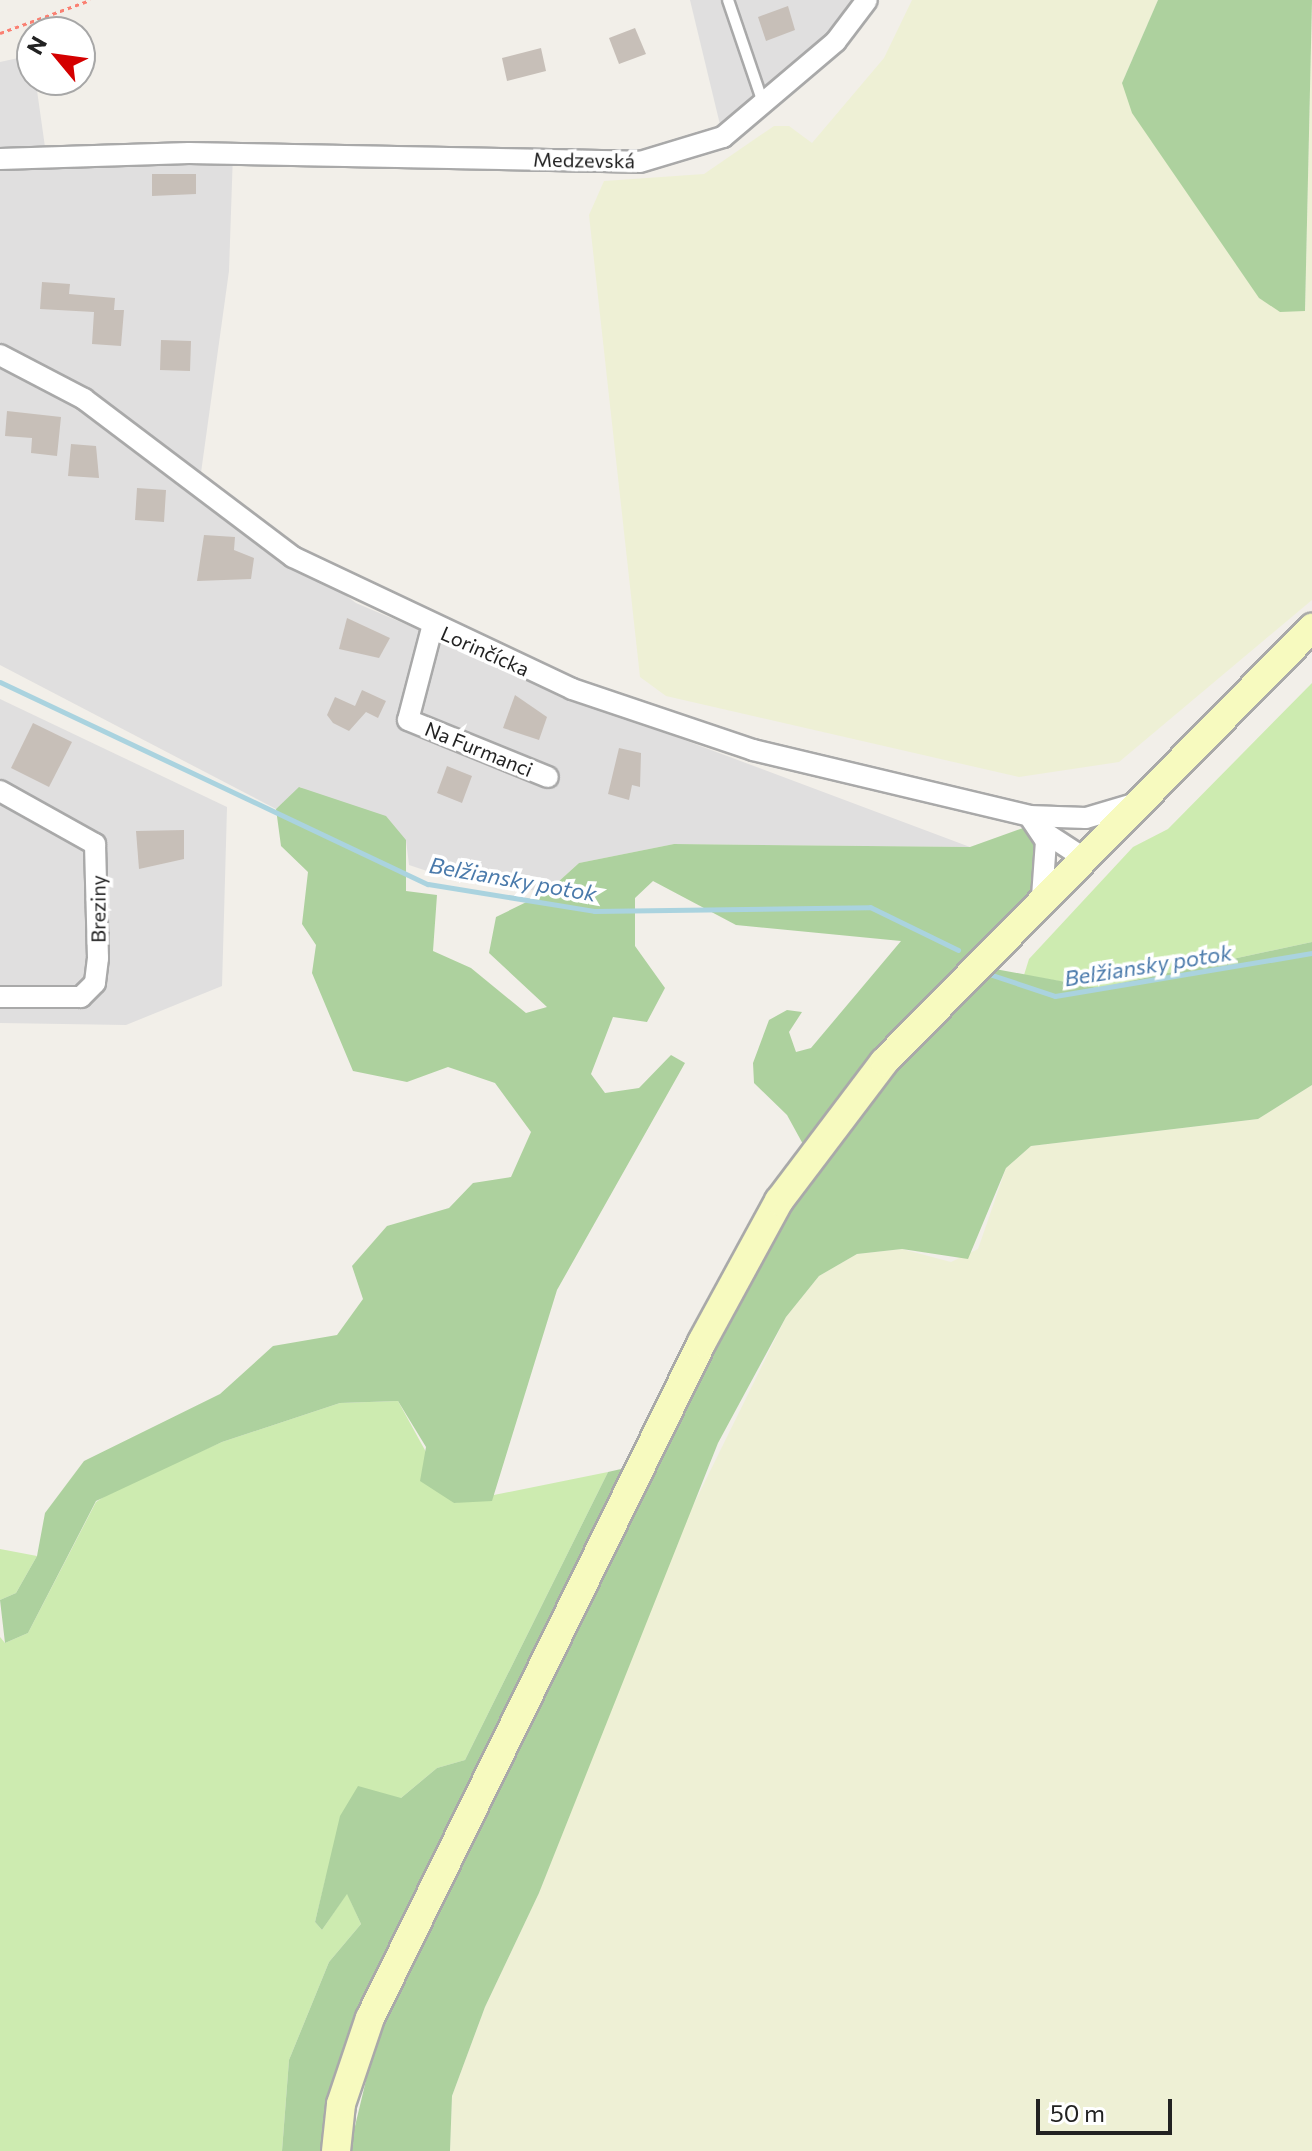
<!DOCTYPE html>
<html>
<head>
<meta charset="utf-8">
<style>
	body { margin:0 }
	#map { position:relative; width:1312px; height:2151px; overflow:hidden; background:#f2efe9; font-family:Commissioner,sans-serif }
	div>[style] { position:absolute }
	.residential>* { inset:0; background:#e0dfdf }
	.farmland>* { inset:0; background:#eef0d5 }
	.grass>* { inset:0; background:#cdebb0 }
	.forest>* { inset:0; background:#add19e }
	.stream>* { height:5px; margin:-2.5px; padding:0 2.5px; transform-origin:2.5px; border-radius:2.5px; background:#aad3df }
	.building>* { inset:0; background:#c7bfb8 }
	.path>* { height:3px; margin-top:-1.5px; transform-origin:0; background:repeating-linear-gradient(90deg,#fa8072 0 4px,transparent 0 8px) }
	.roads { filter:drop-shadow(2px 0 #a9a9a9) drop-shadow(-2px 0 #a9a9a9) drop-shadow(0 2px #a9a9a9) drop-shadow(0 -2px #a9a9a9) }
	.lane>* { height:10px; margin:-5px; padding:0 5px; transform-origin:5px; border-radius:5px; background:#fff }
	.street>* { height:20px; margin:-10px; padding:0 10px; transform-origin:10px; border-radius:10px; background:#fff }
	.secondary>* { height:28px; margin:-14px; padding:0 14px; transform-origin:14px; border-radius:14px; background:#f7fabf }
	span { translate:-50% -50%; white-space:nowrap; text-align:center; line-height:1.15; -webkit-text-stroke:7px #fff; paint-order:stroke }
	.street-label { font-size:20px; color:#222 }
	.water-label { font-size:22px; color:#4a7aab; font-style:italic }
	.north { position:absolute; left:16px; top:16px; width:80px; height:80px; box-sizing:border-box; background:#fff; border:2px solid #a7a7a7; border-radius:50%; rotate:299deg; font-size:22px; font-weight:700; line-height:32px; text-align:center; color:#222 }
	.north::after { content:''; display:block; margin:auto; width:28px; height:36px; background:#d40000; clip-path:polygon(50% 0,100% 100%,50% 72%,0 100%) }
	.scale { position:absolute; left:1036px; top:2099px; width:136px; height:36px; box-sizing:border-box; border:4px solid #222; border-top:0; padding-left:10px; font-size:24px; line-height:28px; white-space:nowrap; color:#222; -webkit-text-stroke:6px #fff; paint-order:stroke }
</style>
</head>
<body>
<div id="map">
	<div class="residential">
		<div style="clip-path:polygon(690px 0,867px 0,723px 137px)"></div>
		<div style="clip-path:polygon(32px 55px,46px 154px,233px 153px,229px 271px,199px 487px,356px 603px,623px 717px,970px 847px,674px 844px,579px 863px,547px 892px,457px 881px,409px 865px,406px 840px,300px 787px,276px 809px,0 665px,0 62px)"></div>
		<div style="clip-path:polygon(0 699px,227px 807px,222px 986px,126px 1025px,0 1023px)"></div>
	</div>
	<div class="farmland">
		<div style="clip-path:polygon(912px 0,1158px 0,1122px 83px,1305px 311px,1312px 0,1312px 600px,1119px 762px,1019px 777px,666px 696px,640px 677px,589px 215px,604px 181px,704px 174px,774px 126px,789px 126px,812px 143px,884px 58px)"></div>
		<div style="clip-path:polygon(1312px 1085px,1312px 2151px,450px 2151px,452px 2096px,485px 2007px,539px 1893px,682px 1528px,786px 1317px,819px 1276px,857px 1254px,902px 1249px,951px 1262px,978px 1249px,1006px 1168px,1031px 1146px,1258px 1119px)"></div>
	</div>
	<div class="grass">
		<div style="clip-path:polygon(1312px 683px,1312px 942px,1098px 988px,1024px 975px,1029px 959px,1133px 847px,1168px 829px)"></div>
		<div style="clip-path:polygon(398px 1401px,454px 1503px,608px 1472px,465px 1760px,437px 1768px,401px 1798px,326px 1877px,315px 1922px,322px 1930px,347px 1893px,361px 1924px,329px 1962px,289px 2060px,282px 2151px,0 2151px,0 1637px,5px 1643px,28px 1633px,96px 1502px,117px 1488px,222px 1442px,340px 1403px)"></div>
		<div style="clip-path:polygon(0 1549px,37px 1556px,16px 1593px,0 1600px)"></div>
	</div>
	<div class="forest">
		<div style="clip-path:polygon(1158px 0,1312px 0,1305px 311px,1280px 312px,1259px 298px,1132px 113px,1122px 83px)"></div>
		<div style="clip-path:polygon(299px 787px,386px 816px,406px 840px,406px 891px,437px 895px,433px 951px,471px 968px,526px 1013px,547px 1007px,489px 953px,496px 917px,547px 892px,579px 863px,674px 844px,970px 847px,1023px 828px,1038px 839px,1035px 892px,804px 1146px,787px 1115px,754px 1083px,753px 1063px,769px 1020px,787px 1010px,802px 1012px,789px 1032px,796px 1052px,811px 1048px,901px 941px,736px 925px,653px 881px,635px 898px,635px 946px,665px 988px,647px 1022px,613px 1017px,591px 1074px,605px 1093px,639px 1088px,671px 1055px,685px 1063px,557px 1290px,492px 1501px,454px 1503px,420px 1481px,426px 1447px,398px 1401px,340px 1403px,222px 1442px,96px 1501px,28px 1633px,5px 1643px,0 1600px,16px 1593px,37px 1556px,45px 1513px,84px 1461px,220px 1394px,273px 1346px,337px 1335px,363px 1299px,352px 1266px,387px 1226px,449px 1208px,473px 1183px,511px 1177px,531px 1132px,495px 1083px,448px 1067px,407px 1082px,353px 1071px,312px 973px,316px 945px,302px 924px,308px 872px,281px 846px,276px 809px)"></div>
		<div style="clip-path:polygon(1312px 942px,1312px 1085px,1258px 1119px,1031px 1146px,1006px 1168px,968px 1259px,902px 1249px,857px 1254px,819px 1276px,786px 1317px,718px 1443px,539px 1893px,485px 2007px,452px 2096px,450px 2151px,349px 2151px,375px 2043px,656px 1460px,757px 1260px,852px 1118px,945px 1012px,995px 969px,1098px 988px)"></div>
		<div style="clip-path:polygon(634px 1466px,492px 1768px,327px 2151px,282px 2151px,289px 2060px,329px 1962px,361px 1924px,347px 1894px,322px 1930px,315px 1922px,340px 1816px,358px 1786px,401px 1798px,437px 1768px,465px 1760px,608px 1472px)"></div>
	</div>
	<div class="stream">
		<div style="left:0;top:682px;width:473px;rotate:25.3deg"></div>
		<div style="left:428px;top:884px;width:168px;rotate:9.2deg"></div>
		<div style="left:594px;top:911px;width:276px;rotate:-0.8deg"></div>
		<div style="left:870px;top:907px;width:98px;rotate:26deg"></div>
		<div style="left:992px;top:975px;width:66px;rotate:18.4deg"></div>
		<div style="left:1055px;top:996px;width:261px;rotate:-9.5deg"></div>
	</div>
	<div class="building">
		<div style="clip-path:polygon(788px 6px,795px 30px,766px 41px,758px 17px)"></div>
		<div style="clip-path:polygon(635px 28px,646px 54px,619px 64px,609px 38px)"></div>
		<div style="clip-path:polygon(541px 48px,546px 71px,507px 81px,502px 58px)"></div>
		<div style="clip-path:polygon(152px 174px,196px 174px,196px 194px,152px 196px)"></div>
		<div style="clip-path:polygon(42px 282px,70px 284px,69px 294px,115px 298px,114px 310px,124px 310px,121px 346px,92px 344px,94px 312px,40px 309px)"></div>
		<div style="clip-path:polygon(161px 340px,191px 341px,190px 371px,160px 370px)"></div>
		<div style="clip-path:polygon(7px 411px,61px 417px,57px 456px,31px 453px,32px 438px,5px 436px)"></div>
		<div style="clip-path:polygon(71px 444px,96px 446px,99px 478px,68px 476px)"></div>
		<div style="clip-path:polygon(137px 488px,166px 490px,164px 522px,135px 520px)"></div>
		<div style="clip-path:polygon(204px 535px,235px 537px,234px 550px,254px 558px,251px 579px,197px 581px)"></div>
		<div style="clip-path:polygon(347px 618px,390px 638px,379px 658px,339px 649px)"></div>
		<div style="clip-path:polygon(362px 690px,386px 701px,378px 718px,366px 712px,349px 731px,333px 723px,327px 715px,335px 697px,355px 706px)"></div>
		<div style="clip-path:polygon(515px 695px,547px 717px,539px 740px,503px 728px)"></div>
		<div style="clip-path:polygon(33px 723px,72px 742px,49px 787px,11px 768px)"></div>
		<div style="clip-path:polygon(619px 748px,641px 753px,640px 787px,632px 785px,629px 800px,608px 794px)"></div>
		<div style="clip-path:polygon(447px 766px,472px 776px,462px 803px,437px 793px)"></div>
		<div style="clip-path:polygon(184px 830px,184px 859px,139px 869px,136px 831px)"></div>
	</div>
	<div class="path">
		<div style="left:0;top:33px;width:96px;rotate:-20.1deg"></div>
	</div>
	<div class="roads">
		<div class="lane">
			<div style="left:728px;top:0;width:109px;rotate:71.2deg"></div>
		</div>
		<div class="street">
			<div style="left:0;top:159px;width:189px;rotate:-1.8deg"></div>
			<div style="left:189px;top:153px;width:451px;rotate:1.1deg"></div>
			<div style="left:640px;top:162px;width:87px;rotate:-16.8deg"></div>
			<div style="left:723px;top:137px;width:148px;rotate:-40.3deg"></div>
			<div style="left:836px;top:41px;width:51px;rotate:-52.9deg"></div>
			<div style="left:0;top:355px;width:95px;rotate:27.6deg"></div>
			<div style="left:84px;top:399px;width:262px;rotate:37.1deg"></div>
			<div style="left:293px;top:557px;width:309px;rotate:25.3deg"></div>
			<div style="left:572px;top:689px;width:191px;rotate:18.6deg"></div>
			<div style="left:753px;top:750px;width:284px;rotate:13.4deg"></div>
			<div style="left:1029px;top:816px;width:57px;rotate:2deg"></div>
			<div style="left:1086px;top:818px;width:50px;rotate:-16.3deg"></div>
			<div style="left:432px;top:628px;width:95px;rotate:104.6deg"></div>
			<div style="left:408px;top:720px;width:151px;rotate:22.2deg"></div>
			<div style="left:0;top:791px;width:109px;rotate:29.2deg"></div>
			<div style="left:95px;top:844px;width:114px;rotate:88.5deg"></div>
			<div style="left:98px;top:958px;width:25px;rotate:97deg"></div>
			<div style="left:95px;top:983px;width:20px;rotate:135deg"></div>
			<div style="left:81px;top:997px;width:81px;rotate:180deg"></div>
			<div style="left:1029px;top:816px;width:30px;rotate:56deg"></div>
			<div style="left:1046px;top:841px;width:56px;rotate:94.1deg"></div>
			<div style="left:1044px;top:832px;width:45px;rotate:33.3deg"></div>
		</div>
		<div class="secondary">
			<div style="left:336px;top:2151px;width:47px;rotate:-83.9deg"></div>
			<div style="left:341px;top:2104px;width:91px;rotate:-71.4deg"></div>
			<div style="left:370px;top:2018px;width:753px;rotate:-63.84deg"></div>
			<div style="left:702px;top:1342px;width:161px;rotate:-61.4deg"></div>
			<div style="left:779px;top:1201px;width:174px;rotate:-52.9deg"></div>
			<div style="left:884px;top:1062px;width:610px;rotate:-45.4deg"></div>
		</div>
	</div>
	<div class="street-label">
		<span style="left:584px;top:160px;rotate:1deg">Medzevská</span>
		<span style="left:485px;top:651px;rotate:24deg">Lorinčícka</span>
		<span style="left:479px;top:749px;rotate:22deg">Na Furmanci</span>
		<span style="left:98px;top:909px;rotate:-90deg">Breziny</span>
	</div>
	<div class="water-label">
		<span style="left:513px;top:879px;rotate:10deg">Belžiansky potok</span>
		<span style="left:1148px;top:965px;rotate:-9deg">Belžiansky potok</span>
	</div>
	<div class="north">N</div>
	<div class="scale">50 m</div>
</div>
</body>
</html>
